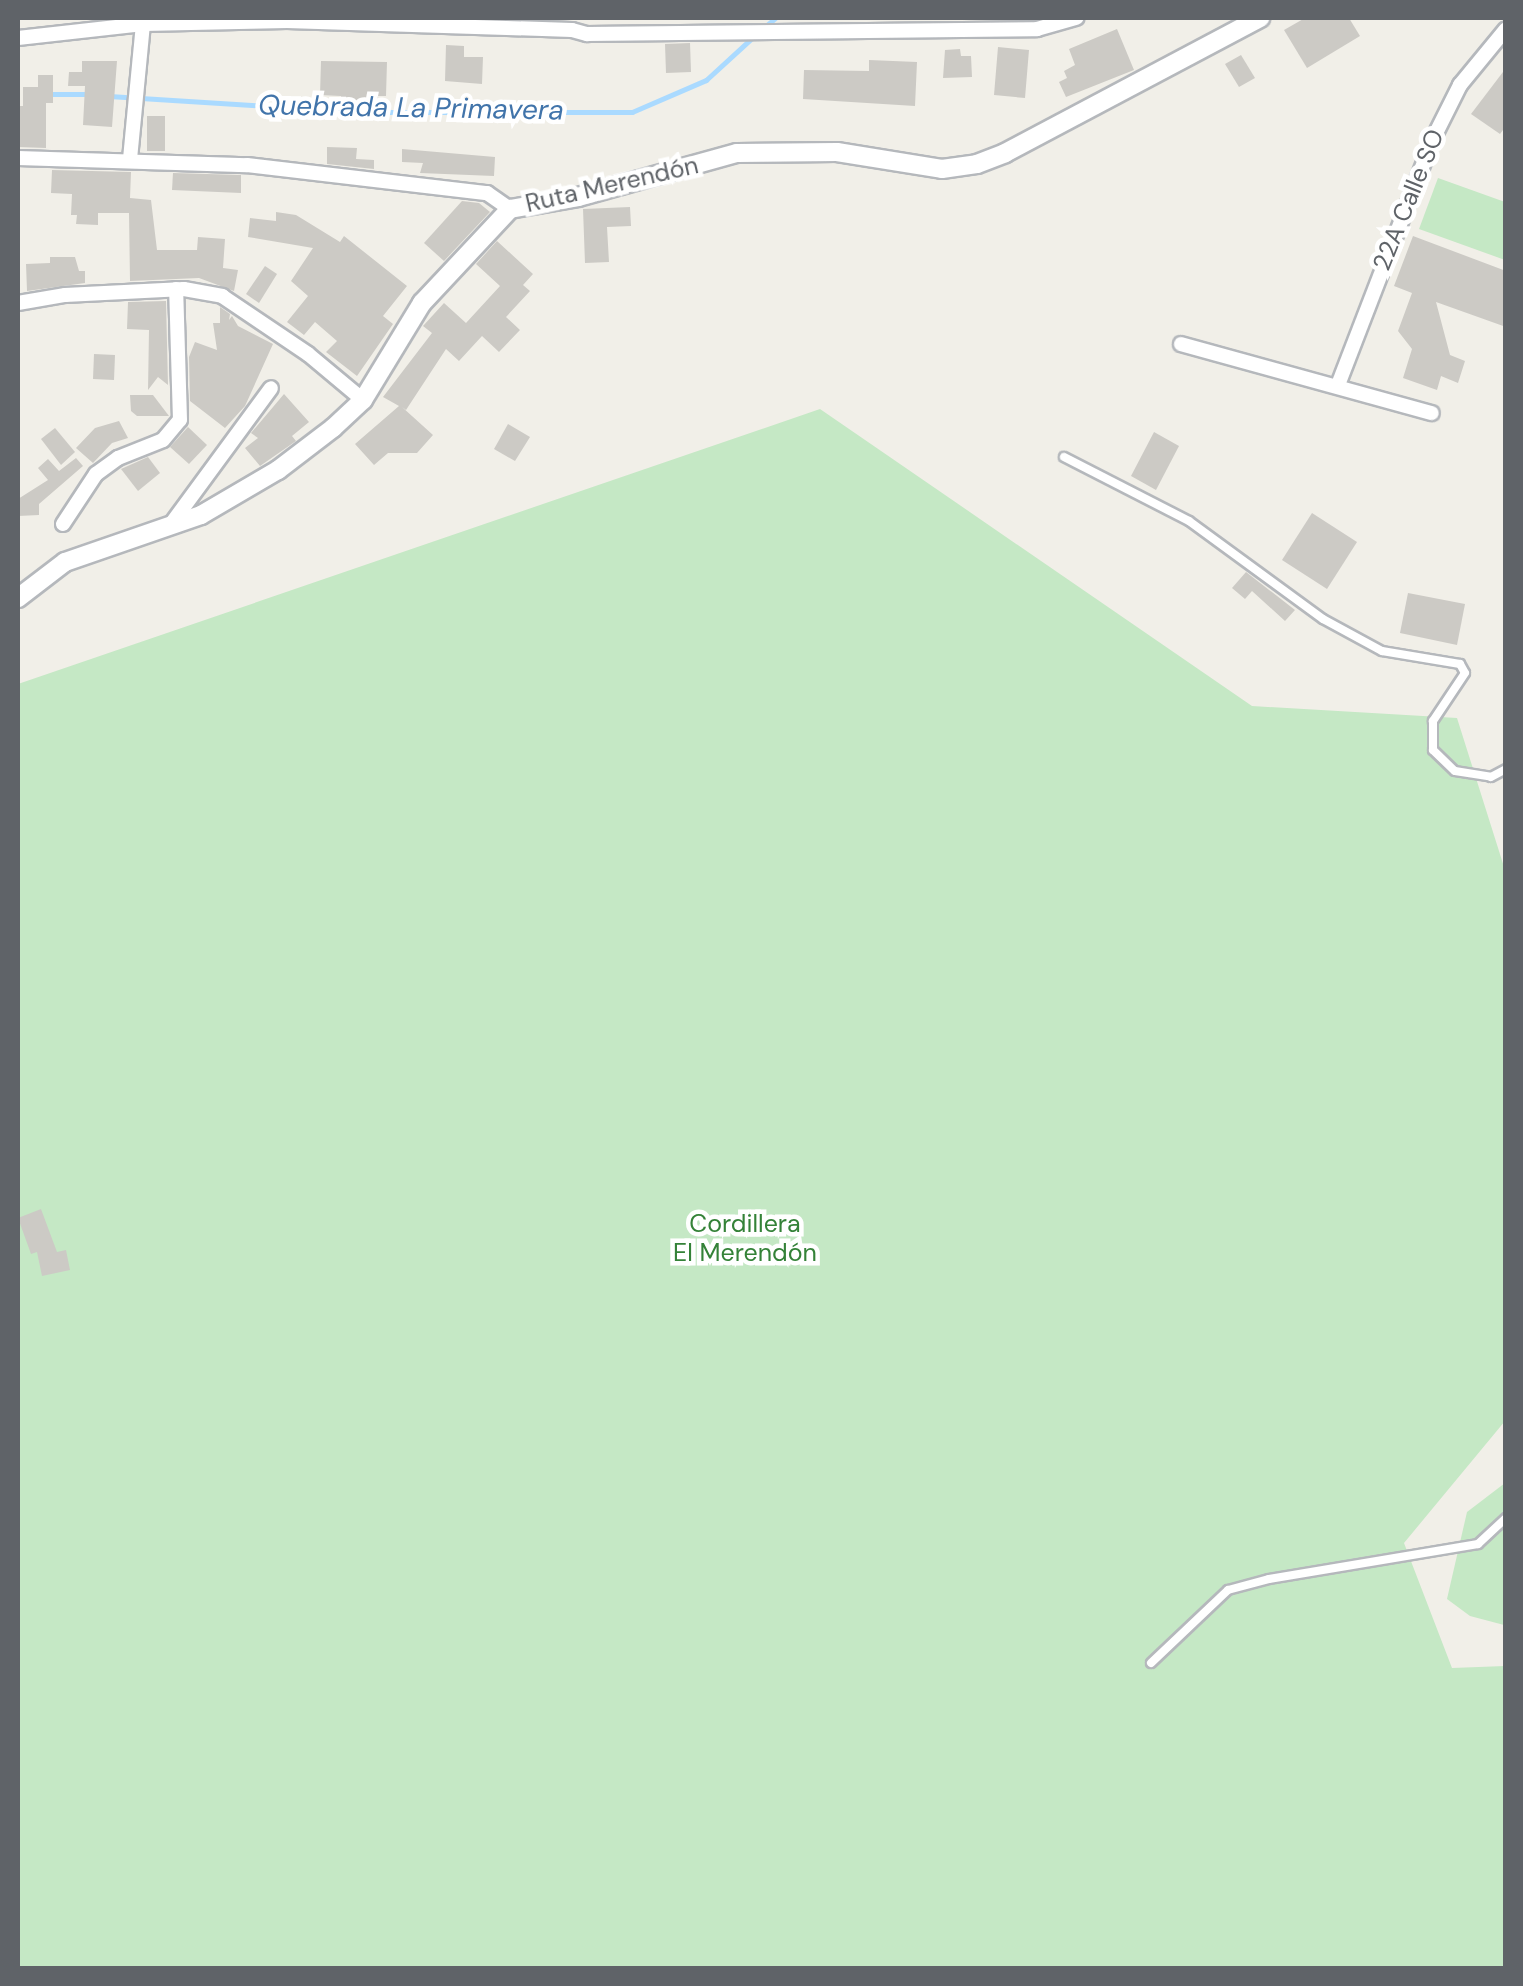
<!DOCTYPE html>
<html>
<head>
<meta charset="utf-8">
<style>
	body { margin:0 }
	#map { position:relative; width:1523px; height:1986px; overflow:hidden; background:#f1efe8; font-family:"DM Sans",sans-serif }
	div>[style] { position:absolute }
	.green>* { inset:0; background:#c5e8c5 }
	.stream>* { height:5px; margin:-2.5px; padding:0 2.5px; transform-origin:2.5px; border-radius:2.5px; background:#aadaff }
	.building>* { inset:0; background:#cccac5 }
	.roads { filter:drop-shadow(2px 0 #b5b8bc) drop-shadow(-2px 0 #b5b8bc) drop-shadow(0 2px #b5b8bc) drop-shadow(0 -2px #b5b8bc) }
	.service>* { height:8px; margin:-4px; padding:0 4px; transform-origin:4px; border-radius:4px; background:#fff }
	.minor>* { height:14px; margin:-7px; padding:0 7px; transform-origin:7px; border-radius:7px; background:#fff }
	.tertiary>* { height:18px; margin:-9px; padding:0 9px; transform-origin:9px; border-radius:9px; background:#fff }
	span { translate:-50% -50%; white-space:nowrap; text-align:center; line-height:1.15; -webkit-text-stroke:9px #fff; paint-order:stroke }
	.street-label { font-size:25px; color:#5f6368 }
	.park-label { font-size:25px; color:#348238 }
	.water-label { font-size:28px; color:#4174aa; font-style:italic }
	.frame { position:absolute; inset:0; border:20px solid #5f6368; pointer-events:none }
</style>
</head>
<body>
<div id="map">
	<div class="green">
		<div style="clip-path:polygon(1438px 178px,1505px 202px,1505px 260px,1419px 229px)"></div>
		<div style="clip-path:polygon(820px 409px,1252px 706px,1457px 718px,1505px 870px,1505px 1421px,1404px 1543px,1452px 1668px,1505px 1666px,1505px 1968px,18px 1968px,18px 684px)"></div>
		<div style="clip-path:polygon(1505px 1483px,1505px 1624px,1504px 1625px,1470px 1616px,1447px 1599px,1467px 1512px)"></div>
	</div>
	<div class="stream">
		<div style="left:762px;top:29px;width:17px;rotate:-40deg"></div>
		<div style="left:50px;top:94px;width:39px"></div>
		<div style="left:109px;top:96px;width:239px;rotate:3.6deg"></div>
		<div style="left:374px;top:112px;width:258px"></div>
		<div style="left:632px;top:112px;width:81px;rotate:-23.4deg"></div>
		<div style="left:706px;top:80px;width:65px;rotate:-42.5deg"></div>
	</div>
	<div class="building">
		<div style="clip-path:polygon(1305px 18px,1349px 18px,1360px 36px,1307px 68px,1284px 30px)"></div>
		<div style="clip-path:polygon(1117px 29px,1134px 70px,1066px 97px,1059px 82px,1067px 78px,1064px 71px,1075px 65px,1069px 49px)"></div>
		<div style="clip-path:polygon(690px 43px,691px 72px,666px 73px,665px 44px)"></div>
		<div style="clip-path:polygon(446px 45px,464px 46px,464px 57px,483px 57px,482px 84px,445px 81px)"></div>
		<div style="clip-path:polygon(998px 47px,1029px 50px,1025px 98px,994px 95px)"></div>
		<div style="clip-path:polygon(960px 49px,961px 56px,971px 56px,972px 77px,943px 78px,945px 50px)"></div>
		<div style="clip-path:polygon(1241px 55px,1255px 78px,1239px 87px,1225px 64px)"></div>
		<div style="clip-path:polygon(869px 60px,917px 62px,915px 106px,803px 99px,804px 70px,869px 71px)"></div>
		<div style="clip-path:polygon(82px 61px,117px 61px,112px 127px,83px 125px,85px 86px,68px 86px,69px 72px,82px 72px)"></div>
		<div style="clip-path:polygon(321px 61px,387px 62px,386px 96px,378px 96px,378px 115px,341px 115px,341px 96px,320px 95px)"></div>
		<div style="clip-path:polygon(1506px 68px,1506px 126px,1500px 134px,1471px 114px)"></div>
		<div style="clip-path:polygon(38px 75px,53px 75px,53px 103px,46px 103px,46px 148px,18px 147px,18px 106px,23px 106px,23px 87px,38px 87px)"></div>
		<div style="clip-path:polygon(147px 116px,165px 116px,165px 151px,147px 151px)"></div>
		<div style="clip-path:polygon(327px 147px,357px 148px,356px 159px,374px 160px,374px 169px,327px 164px)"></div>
		<div style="clip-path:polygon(402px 149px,495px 157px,494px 176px,420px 173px,423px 163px,402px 162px)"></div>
		<div style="clip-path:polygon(52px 170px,131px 172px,130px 198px,151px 200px,157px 250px,197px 250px,198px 237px,225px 239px,223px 268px,238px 270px,234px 291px,199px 278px,130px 281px,129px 213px,98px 213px,98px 225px,76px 224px,77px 215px,71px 215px,72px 194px,51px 193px)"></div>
		<div style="clip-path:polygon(173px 173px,241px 175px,241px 193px,172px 190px)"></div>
		<div style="clip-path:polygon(462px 201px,479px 203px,490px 212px,444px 261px,424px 243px)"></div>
		<div style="clip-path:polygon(630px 207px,631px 226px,607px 227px,609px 262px,585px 263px,583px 209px)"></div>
		<div style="clip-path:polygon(276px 212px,296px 215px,340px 242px,344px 236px,407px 286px,383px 316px,393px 324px,357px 376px,326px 352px,337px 341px,315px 322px,304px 335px,287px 322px,308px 296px,291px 281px,313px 248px,248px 237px,250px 218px,276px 221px)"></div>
		<div style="clip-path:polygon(1413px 236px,1506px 271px,1506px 327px,1436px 302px,1450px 355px,1465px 361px,1458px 383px,1441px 376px,1437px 390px,1403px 378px,1412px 349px,1398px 331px,1412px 293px,1394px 286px)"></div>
		<div style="clip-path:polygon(497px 241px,533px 274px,523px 285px,530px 291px,506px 317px,520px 330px,499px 352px,482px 336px,459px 361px,446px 349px,406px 410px,402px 407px,433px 435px,417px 453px,388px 453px,374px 465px,355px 444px,399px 406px,383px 397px,432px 333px,423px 326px,444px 303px,466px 323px,500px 286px,476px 264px)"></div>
		<div style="clip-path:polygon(50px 257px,75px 257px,79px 271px,85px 271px,85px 283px,27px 291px,26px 264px,50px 263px)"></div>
		<div style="clip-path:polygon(265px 266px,277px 274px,259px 303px,246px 294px)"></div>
		<div style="clip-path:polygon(166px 301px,168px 385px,158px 377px,148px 390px,149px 330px,127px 329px,128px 302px)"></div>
		<div style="clip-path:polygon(220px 307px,230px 314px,229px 320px,232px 316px,238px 326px,273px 344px,245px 406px,225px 428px,190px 401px,189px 357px,195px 342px,217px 350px,213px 323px,220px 323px)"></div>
		<div style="clip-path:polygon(94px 354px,115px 355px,114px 380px,93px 379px)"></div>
		<div style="clip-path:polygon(284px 394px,309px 422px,292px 436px,296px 441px,260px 466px,245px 448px,258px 438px,251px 433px)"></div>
		<div style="clip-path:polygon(130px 395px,153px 395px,169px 416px,137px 416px,131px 411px)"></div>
		<div style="clip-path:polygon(119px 421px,128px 438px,112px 443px,93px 463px,76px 448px,95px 428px)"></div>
		<div style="clip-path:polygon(508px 424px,530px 437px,515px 461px,494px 449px)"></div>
		<div style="clip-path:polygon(188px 427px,207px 445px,189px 464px,170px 447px)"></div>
		<div style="clip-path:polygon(55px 428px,75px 452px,61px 465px,41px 439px)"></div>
		<div style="clip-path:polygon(1154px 432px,1179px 446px,1156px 490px,1131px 476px)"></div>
		<div style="clip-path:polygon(148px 457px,160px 473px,138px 491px,121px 469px)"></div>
		<div style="clip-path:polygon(76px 458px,83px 466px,39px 504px,39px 515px,18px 516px,18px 499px,48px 480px,38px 468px,48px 459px,59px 471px)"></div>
		<div style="clip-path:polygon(1312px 513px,1357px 542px,1327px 589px,1282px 560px)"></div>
		<div style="clip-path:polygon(1246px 572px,1295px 610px,1285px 621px,1252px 591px,1245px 599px,1232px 588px)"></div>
		<div style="clip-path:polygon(1408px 593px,1465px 604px,1457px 645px,1400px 633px)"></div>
		<div style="clip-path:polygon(41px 1209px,57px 1252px,66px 1250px,70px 1270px,42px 1276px,37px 1252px,31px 1254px,18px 1218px)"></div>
	</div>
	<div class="roads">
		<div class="service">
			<div style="left:1064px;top:457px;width:140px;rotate:27.1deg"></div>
			<div style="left:1189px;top:521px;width:166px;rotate:36.2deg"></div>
			<div style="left:1323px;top:619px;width:67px;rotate:28.5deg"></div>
			<div style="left:1382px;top:651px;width:79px;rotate:9.5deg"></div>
			<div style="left:1460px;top:664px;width:10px;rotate:61deg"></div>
			<div style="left:1465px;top:673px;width:58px;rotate:123.7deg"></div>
			<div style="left:1433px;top:721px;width:29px;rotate:90deg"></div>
			<div style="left:1433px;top:750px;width:30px;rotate:44deg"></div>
			<div style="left:1455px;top:771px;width:36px;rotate:9deg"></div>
			<div style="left:1491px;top:777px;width:17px;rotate:-28deg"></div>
			<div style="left:1151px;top:1663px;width:106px;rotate:-43.5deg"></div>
			<div style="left:1228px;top:1590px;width:42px;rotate:-15deg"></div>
			<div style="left:1269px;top:1579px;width:212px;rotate:-9.5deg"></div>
			<div style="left:1478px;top:1544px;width:38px;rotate:-43deg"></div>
		</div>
		<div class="minor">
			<div style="left:18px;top:38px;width:126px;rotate:-6.4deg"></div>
			<div style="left:143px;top:24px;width:144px;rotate:-1.2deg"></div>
			<div style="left:287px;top:21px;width:285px;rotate:1.8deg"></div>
			<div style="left:572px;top:30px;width:16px;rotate:15deg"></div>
			<div style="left:587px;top:34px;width:450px;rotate:-0.6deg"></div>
			<div style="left:1037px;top:29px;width:41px;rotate:-15.8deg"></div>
			<div style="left:18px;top:158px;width:229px;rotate:1.8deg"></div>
			<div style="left:247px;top:165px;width:242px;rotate:6.7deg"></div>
			<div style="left:487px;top:193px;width:28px;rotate:35deg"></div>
			<div style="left:130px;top:159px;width:136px;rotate:-84.5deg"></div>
			<div style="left:18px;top:303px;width:48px;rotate:-9.7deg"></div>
			<div style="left:65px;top:295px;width:119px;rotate:-2.9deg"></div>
			<div style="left:184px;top:289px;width:39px;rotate:10deg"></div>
			<div style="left:222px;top:296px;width:104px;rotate:34deg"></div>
			<div style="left:308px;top:354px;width:72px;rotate:39.9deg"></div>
			<div style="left:1181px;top:344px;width:260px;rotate:15.4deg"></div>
			<div style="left:1338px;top:385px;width:261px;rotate:-68.9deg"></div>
			<div style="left:1432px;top:141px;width:63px;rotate:-63.4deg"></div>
			<div style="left:1460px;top:85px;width:72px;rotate:-50.6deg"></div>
			<div style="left:63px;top:524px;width:60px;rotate:-56.6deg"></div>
			<div style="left:96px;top:474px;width:27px;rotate:-36deg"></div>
			<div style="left:118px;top:458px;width:48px;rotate:-21.8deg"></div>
			<div style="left:163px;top:440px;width:26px;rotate:-50deg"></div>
			<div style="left:180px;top:420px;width:131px;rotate:-91.7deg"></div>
			<div style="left:169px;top:527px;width:172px;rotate:-53.7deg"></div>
		</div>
		<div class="tertiary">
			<div style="left:18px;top:598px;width:59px;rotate:-37.5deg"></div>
			<div style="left:65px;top:562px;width:144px;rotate:-19.1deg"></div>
			<div style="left:201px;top:515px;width:89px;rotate:-30.3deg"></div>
			<div style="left:278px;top:470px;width:69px;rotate:-37.4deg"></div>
			<div style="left:333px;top:428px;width:41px;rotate:-43deg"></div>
			<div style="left:363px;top:400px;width:114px;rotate:-58.7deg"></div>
			<div style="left:422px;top:303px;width:129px;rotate:-46.9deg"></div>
			<div style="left:510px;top:209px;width:69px;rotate:-10deg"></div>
			<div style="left:578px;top:197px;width:165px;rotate:-15.5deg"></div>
			<div style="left:737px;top:153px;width:100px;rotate:-0.6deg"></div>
			<div style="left:837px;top:152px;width:106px;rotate:9.2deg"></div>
			<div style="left:942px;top:169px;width:35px;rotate:-8deg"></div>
			<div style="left:977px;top:164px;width:30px;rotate:-21deg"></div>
			<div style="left:1005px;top:153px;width:289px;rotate:-27.9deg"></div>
		</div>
	</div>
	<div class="street-label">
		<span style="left:612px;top:185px;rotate:-13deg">Ruta Merendón</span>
		<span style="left:1409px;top:200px;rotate:-68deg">22A Calle SO</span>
	</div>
	<div class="park-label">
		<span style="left:745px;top:1239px">Cordillera<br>El Merendón</span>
	</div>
	<div class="water-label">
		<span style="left:411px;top:108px;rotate:1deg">Quebrada La Primavera</span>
	</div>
	<div class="frame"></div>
</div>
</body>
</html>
